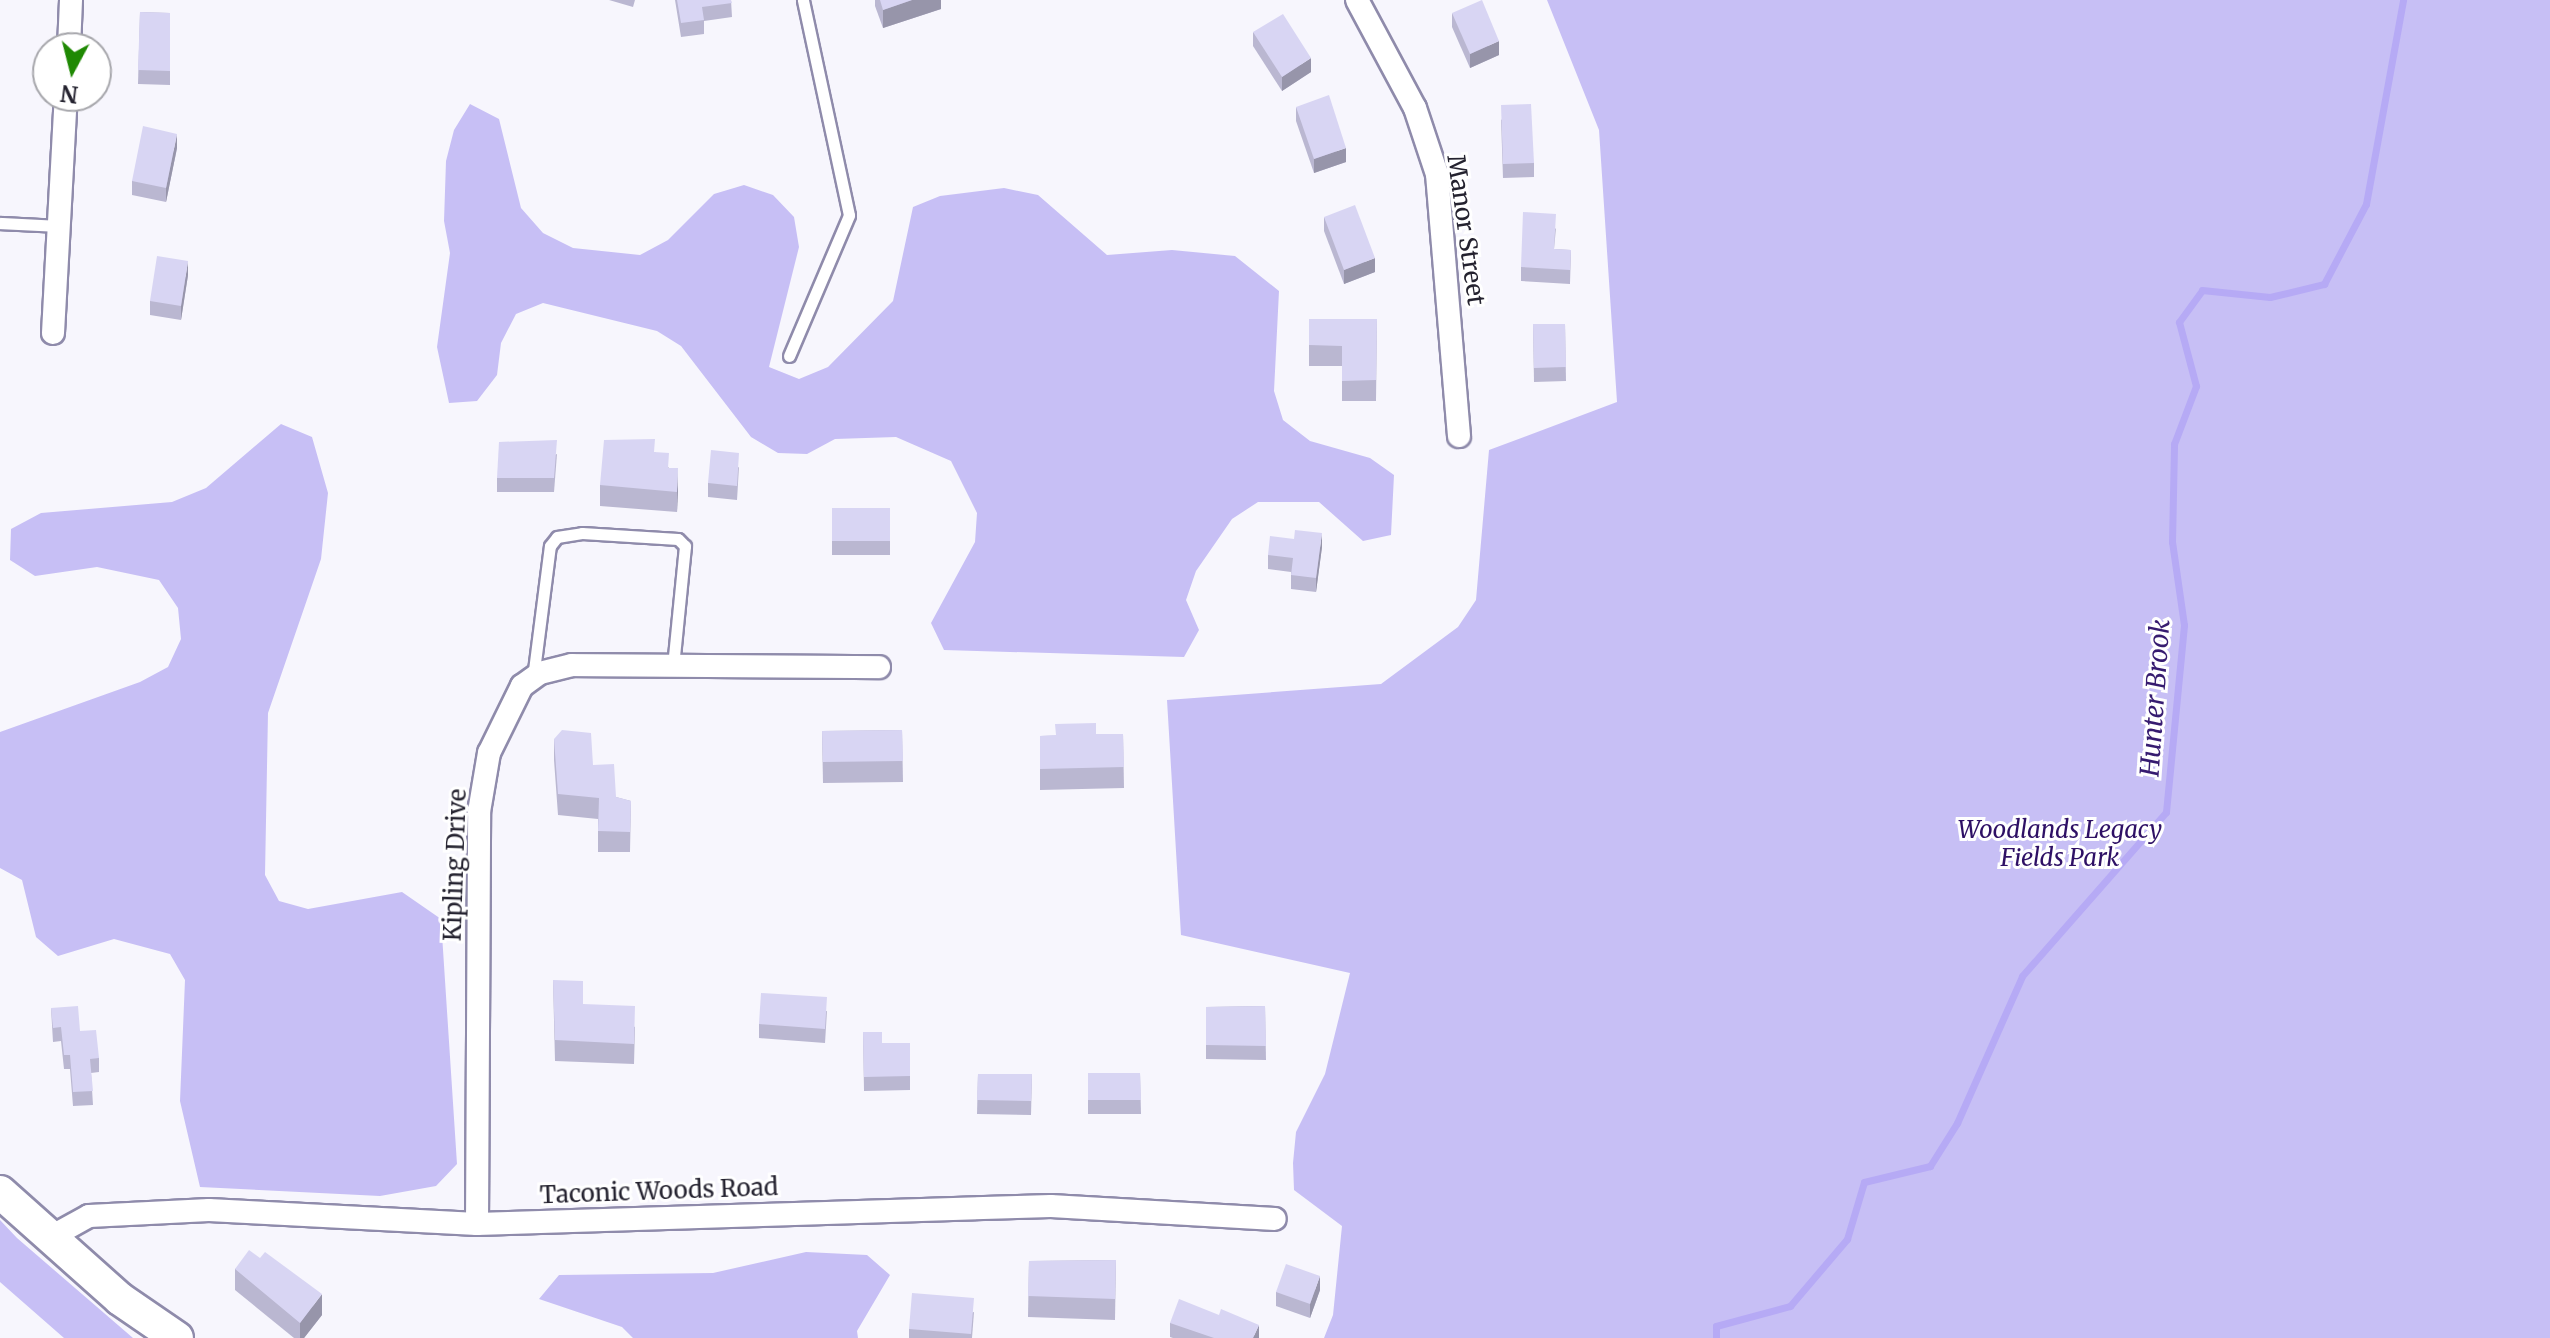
<!DOCTYPE html>
<html>
<head>
<meta charset="utf-8">
<style>
	body { margin:0 }
	#map { position:relative; width:2550px; height:1338px; overflow:hidden; background:#f7f6fd; font-family:Merriweather,serif }
	div>[style] { position:absolute }
	.green>* { inset:0; background:#c7bff5 }
	.stream>* { height:7px; margin:-3.5px; padding:0 3.5px; transform-origin:3.5px; border-radius:3.5px; background:#b6aaf5 }
	.roads { filter:drop-shadow(2px 0 #8f8bab) drop-shadow(-2px 0 #8f8bab) drop-shadow(0 2px #8f8bab) drop-shadow(0 -2px #8f8bab) }
	.service>* { height:11px; margin:-5.5px; padding:0 5.5px; transform-origin:5.5px; border-radius:5.5px; background:#fff }
	.minor>* { height:22px; margin:-11px; padding:0 11px; transform-origin:11px; border-radius:11px; background:#fff }
	.secondary>* { height:32px; margin:-16px; padding:0 16px; transform-origin:16px; border-radius:16px; background:#fff }
	.wall>* { inset:0; background:#bab7d1 }
	.shaded-wall>* { inset:0; background:#9795aa }
	.building>* { inset:0; background:#d8d5f3 }
	span { translate:-50% -50%; white-space:nowrap; text-align:center; line-height:1.15; -webkit-text-stroke:6px #fff; paint-order:stroke }
	.street-label { font-size:24px; color:#24222f }
	.park-label { font-size:24px; color:#2e1065; font-style:italic }
	.water-label { font-size:26px; color:#361b70; font-style:italic }
	.north { position:absolute; left:32px; top:32px; width:80px; height:80px; box-sizing:border-box; background:#fff; border:2px solid #a7a7ac; border-radius:50%; rotate:187deg; font-size:22px; font-weight:700; line-height:32px; text-align:center; color:#24222f }
	.north::after { content:''; display:block; margin:auto; width:28px; height:36px; background:#1f8903; clip-path:polygon(50% 0,100% 100%,50% 72%,0 100%) }
</style>
</head>
<body>
<div id="map">
	<div class="green">
		<div style="clip-path:polygon(1547px 0,2550px 0,2550px 1338px,1324px 1338px,1333px 1315px,1342px 1226px,1294px 1190px,1293px 1163px,1296px 1132px,1325px 1074px,1350px 973px,1181px 935px,1167px 700px,1381px 684px,1458px 627px,1476px 600px,1489px 450px,1617px 402px,1599px 130px)"></div>
		<div style="clip-path:polygon(470px 104px,499px 119px,521px 208px,543px 233px,573px 248px,640px 255px,668px 240px,714px 194px,744px 185px,773px 195px,794px 217px,799px 247px,769px 367px,799px 379px,828px 367px,893px 301px,913px 207px,940px 196px,1004px 188px,1038px 195px,1107px 255px,1172px 250px,1235px 256px,1279px 291px,1274px 391px,1283px 420px,1310px 441px,1370px 458px,1394px 475px,1391px 535px,1363px 541px,1319px 502px,1258px 502px,1232px 519px,1196px 571px,1186px 600px,1199px 630px,1184px 657px,944px 650px,931px 623px,975px 542px,977px 513px,951px 461px,896px 437px,835px 439px,807px 454px,778px 453px,751px 437px,681px 346px,657px 331px,543px 303px,516px 314px,501px 343px,497px 375px,477px 401px,449px 403px,437px 347px,450px 253px,444px 221px,446px 161px,454px 130px)"></div>
		<div style="clip-path:polygon(281px 424px,312px 437px,328px 493px,321px 559px,268px 713px,265px 875px,279px 901px,308px 909px,402px 892px,441px 919px,457px 1164px,436px 1186px,380px 1196px,200px 1187px,180px 1101px,185px 980px,170px 954px,114px 939px,58px 956px,36px 937px,22px 880px,0 868px,0 732px,140px 682px,168px 667px,181px 639px,178px 608px,159px 580px,97px 567px,35px 576px,10px 560px,11px 529px,41px 513px,172px 502px,206px 488px)"></div>
		<div style="clip-path:polygon(0 1220px,17px 1238px,133px 1338px,64px 1338px,0 1282px)"></div>
		<div style="clip-path:polygon(806px 1252px,867px 1255px,890px 1275px,857px 1331px,858px 1338px,633px 1338px,622px 1327px,539px 1299px,559px 1275px,713px 1273px)"></div>
	</div>
	<div class="stream">
		<div style="left:1716px;top:1338px;width:12px;rotate:-90deg"></div>
		<div style="left:1716px;top:1326px;width:77px;rotate:-15.1deg"></div>
		<div style="left:1790px;top:1306px;width:88px;rotate:-49.6deg"></div>
		<div style="left:1847px;top:1239px;width:59px;rotate:-73.4deg"></div>
		<div style="left:1864px;top:1182px;width:68px;rotate:-13.6deg"></div>
		<div style="left:1930px;top:1166px;width:51px;rotate:-57.9deg"></div>
		<div style="left:1957px;top:1123px;width:161px;rotate:-66.1deg"></div>
		<div style="left:2022px;top:976px;width:218px;rotate:-48.7deg"></div>
		<div style="left:2166px;top:812px;width:188px;rotate:-84.5deg"></div>
		<div style="left:2184px;top:625px;width:84px;rotate:-98.2deg"></div>
		<div style="left:2172px;top:542px;width:98px;rotate:-88.8deg"></div>
		<div style="left:2174px;top:444px;width:62px;rotate:-69.2deg"></div>
		<div style="left:2196px;top:386px;width:66px;rotate:-104.9deg"></div>
		<div style="left:2179px;top:322px;width:39px;rotate:-54deg"></div>
		<div style="left:2202px;top:290px;width:68px;rotate:5.9deg"></div>
		<div style="left:2270px;top:297px;width:56px;rotate:-13.5deg"></div>
		<div style="left:2324px;top:284px;width:90px;rotate:-62.3deg"></div>
		<div style="left:2366px;top:204px;width:207px;rotate:-79.7deg"></div>
	</div>
	<div class="roads">
		<div class="service">
			<div style="left:0;top:223px;width:59px;rotate:2.9deg"></div>
			<div style="left:789px;top:356px;width:153px;rotate:-66.9deg"></div>
			<div style="left:849px;top:215px;width:220px;rotate:-102.1deg"></div>
			<div style="left:533px;top:678px;width:133px;rotate:-82.7deg"></div>
			<div style="left:550px;top:546px;width:11px;rotate:-52deg"></div>
			<div style="left:557px;top:537px;width:25px;rotate:-9deg"></div>
			<div style="left:582px;top:533px;width:96px;rotate:3.6deg"></div>
			<div style="left:678px;top:539px;width:10px;rotate:45deg"></div>
			<div style="left:685px;top:546px;width:121px;rotate:95.7deg"></div>
		</div>
		<div class="minor">
			<div style="left:1357px;top:0;width:123px;rotate:61.8deg"></div>
			<div style="left:1415px;top:108px;width:70px;rotate:71.6deg"></div>
			<div style="left:1437px;top:174px;width:263px;rotate:85.2deg"></div>
			<div style="left:69px;top:48px;width:48px;rotate:-87.6deg"></div>
			<div style="left:53px;top:333px;width:237px;rotate:-86.9deg"></div>
			<div style="left:477px;top:1224px;width:412px;rotate:-89.7deg"></div>
			<div style="left:479px;top:812px;width:60px;rotate:-80.4deg"></div>
			<div style="left:489px;top:753px;width:75px;rotate:-63.8deg"></div>
			<div style="left:522px;top:686px;width:22px;rotate:-36deg"></div>
			<div style="left:540px;top:673px;width:33px;rotate:-14deg"></div>
			<div style="left:572px;top:665px;width:307px;rotate:0.4deg"></div>
			<div style="left:51px;top:1237px;width:43px;rotate:-28.9deg"></div>
			<div style="left:89px;top:1216px;width:120px;rotate:-2.9deg"></div>
			<div style="left:209px;top:1210px;width:268px;rotate:3deg"></div>
			<div style="left:477px;top:1224px;width:574px;rotate:-1.8deg"></div>
			<div style="left:1051px;top:1206px;width:224px;rotate:3.3deg"></div>
		</div>
		<div class="secondary">
			<div style="left:0;top:1192px;width:161px;rotate:41.7deg"></div>
			<div style="left:120px;top:1299px;width:69px;rotate:34.4deg"></div>
		</div>
	</div>
	<div class="wall">
		<div style="clip-path:polygon(609px 0,635px 0,633px 7px)"></div>
		<div style="clip-path:polygon(675px 0,731px 0,732px 17px,704px 21px,704px 34px,681px 37px)"></div>
		<div style="clip-path:polygon(875px 0,941px 0,941px 9px,883px 28px,875px 6px)"></div>
		<div style="clip-path:polygon(140px 12px,170px 13px,170px 85px,138px 84px)"></div>
		<div style="clip-path:polygon(1452px 13px,1499px 55px,1470px 68px,1452px 27px)"></div>
		<div style="clip-path:polygon(1253px 32px,1311px 72px,1282px 91px,1253px 46px)"></div>
		<div style="clip-path:polygon(1296px 107px,1346px 162px,1314px 173px,1296px 121px)"></div>
		<div style="clip-path:polygon(1501px 119px,1534px 163px,1534px 177px,1503px 178px)"></div>
		<div style="clip-path:polygon(177px 148px,166px 202px,132px 195px,132px 181px)"></div>
		<div style="clip-path:polygon(1324px 217px,1375px 272px,1344px 284px,1324px 231px)"></div>
		<div style="clip-path:polygon(1556px 228px,1554px 249px,1571px 250px,1570px 284px,1521px 281px,1521px 267px)"></div>
		<div style="clip-path:polygon(188px 275px,181px 320px,150px 315px,150px 301px)"></div>
		<div style="clip-path:polygon(1309px 319px,1377px 319px,1376px 401px,1342px 401px,1342px 366px,1309px 366px)"></div>
		<div style="clip-path:polygon(1533px 324px,1565px 324px,1566px 381px,1534px 382px)"></div>
		<div style="clip-path:polygon(655px 452px,669px 468px,678px 489px,677px 512px,600px 506px,600px 485px)"></div>
		<div style="clip-path:polygon(557px 454px,554px 492px,497px 492px,497px 478px)"></div>
		<div style="clip-path:polygon(739px 467px,737px 500px,708px 497px,708px 483px)"></div>
		<div style="clip-path:polygon(832px 508px,890px 508px,890px 555px,832px 555px)"></div>
		<div style="clip-path:polygon(1322px 547px,1316px 592px,1291px 589px,1291px 572px,1268px 569px,1268px 555px)"></div>
		<div style="clip-path:polygon(902px 730px,903px 782px,823px 783px,822px 731px)"></div>
		<div style="clip-path:polygon(1123px 734px,1124px 788px,1040px 790px,1040px 736px)"></div>
		<div style="clip-path:polygon(554px 739px,593px 765px,616px 797px,631px 801px,630px 852px,598px 852px,598px 819px,558px 815px,554px 760px)"></div>
		<div style="clip-path:polygon(553px 980px,583px 1004px,635px 1027px,634px 1064px,555px 1061px)"></div>
		<div style="clip-path:polygon(1265px 1006px,1266px 1060px,1206px 1059px,1206px 1007px)"></div>
		<div style="clip-path:polygon(51px 1008px,80px 1031px,99px 1058px,99px 1072px,91px 1073px,93px 1105px,73px 1106px,70px 1069px,64px 1069px,61px 1041px,53px 1042px)"></div>
		<div style="clip-path:polygon(827px 1011px,825px 1043px,759px 1038px,759px 1024px)"></div>
		<div style="clip-path:polygon(863px 1032px,882px 1043px,910px 1043px,910px 1090px,864px 1091px)"></div>
		<div style="clip-path:polygon(1088px 1073px,1140px 1073px,1141px 1114px,1088px 1114px)"></div>
		<div style="clip-path:polygon(978px 1074px,1032px 1074px,1031px 1115px,977px 1114px)"></div>
		<div style="clip-path:polygon(260px 1258px,322px 1315px,304px 1338px,294px 1338px,235px 1290px,235px 1269px)"></div>
		<div style="clip-path:polygon(1116px 1260px,1115px 1320px,1028px 1317px,1029px 1261px)"></div>
		<div style="clip-path:polygon(1320px 1290px,1310px 1318px,1276px 1306px,1276px 1292px)"></div>
		<div style="clip-path:polygon(974px 1312px,972px 1338px,909px 1338px,909px 1329px)"></div>
		<div style="clip-path:polygon(1219px 1315px,1259px 1338px,1173px 1338px,1170px 1337px,1170px 1323px)"></div>
	</div>
	<div class="shaded-wall">
		<div style="clip-path:polygon(912px 0,941px 0,941px 9px,883px 28px,883px 10px)"></div>
		<div style="clip-path:polygon(1499px 41px,1499px 55px,1470px 68px,1470px 54px)"></div>
		<div style="clip-path:polygon(1311px 58px,1311px 72px,1282px 91px,1282px 77px)"></div>
		<div style="clip-path:polygon(177px 134px,177px 148px,166px 202px,166px 188px)"></div>
		<div style="clip-path:polygon(1346px 148px,1346px 162px,1314px 173px,1314px 159px)"></div>
		<div style="clip-path:polygon(1375px 258px,1375px 272px,1344px 284px,1344px 270px)"></div>
		<div style="clip-path:polygon(188px 261px,188px 275px,181px 320px,181px 306px)"></div>
		<div style="clip-path:polygon(678px 468px,678px 489px,677px 512px,677px 492px)"></div>
		<div style="clip-path:polygon(1322px 533px,1322px 547px,1316px 592px,1316px 578px)"></div>
		<div style="clip-path:polygon(1320px 1276px,1320px 1290px,1310px 1318px,1310px 1304px)"></div>
		<div style="clip-path:polygon(322px 1294px,322px 1315px,304px 1338px,300px 1338px,300px 1323px)"></div>
		<div style="clip-path:polygon(1259px 1325px,1259px 1338px,1253px 1338px)"></div>
	</div>
	<div class="building">
		<div style="clip-path:polygon(677px 0,731px 0,732px 3px,702px 7px,704px 20px,681px 23px)"></div>
		<div style="clip-path:polygon(880px 0,912px 0,883px 10px)"></div>
		<div style="clip-path:polygon(1482px 0,1499px 41px,1470px 54px,1452px 13px)"></div>
		<div style="clip-path:polygon(140px 12px,170px 13px,170px 71px,138px 70px)"></div>
		<div style="clip-path:polygon(1283px 14px,1311px 58px,1282px 77px,1253px 32px)"></div>
		<div style="clip-path:polygon(1329px 95px,1346px 148px,1314px 159px,1296px 107px)"></div>
		<div style="clip-path:polygon(1531px 104px,1534px 163px,1503px 164px,1501px 105px)"></div>
		<div style="clip-path:polygon(143px 126px,177px 134px,166px 188px,132px 181px)"></div>
		<div style="clip-path:polygon(1355px 205px,1375px 258px,1344px 270px,1324px 217px)"></div>
		<div style="clip-path:polygon(1523px 212px,1556px 214px,1554px 249px,1571px 250px,1570px 270px,1521px 267px)"></div>
		<div style="clip-path:polygon(157px 256px,188px 261px,181px 306px,150px 301px)"></div>
		<div style="clip-path:polygon(1309px 319px,1377px 319px,1376px 380px,1342px 381px,1342px 346px,1309px 345px)"></div>
		<div style="clip-path:polygon(1533px 324px,1565px 324px,1566px 367px,1534px 368px)"></div>
		<div style="clip-path:polygon(655px 439px,654px 452px,669px 453px,668px 468px,678px 468px,677px 492px,600px 485px,604px 440px)"></div>
		<div style="clip-path:polygon(557px 440px,554px 478px,497px 478px,499px 442px)"></div>
		<div style="clip-path:polygon(711px 450px,739px 453px,737px 486px,708px 483px)"></div>
		<div style="clip-path:polygon(832px 508px,890px 508px,890px 541px,832px 541px)"></div>
		<div style="clip-path:polygon(1295px 530px,1322px 533px,1316px 578px,1291px 575px,1293px 558px,1268px 555px,1270px 536px,1294px 539px)"></div>
		<div style="clip-path:polygon(1096px 723px,1096px 734px,1123px 734px,1124px 767px,1040px 769px,1040px 736px,1056px 735px,1055px 724px)"></div>
		<div style="clip-path:polygon(562px 730px,591px 733px,593px 765px,614px 764px,616px 797px,631px 801px,630px 832px,598px 831px,599px 798px,558px 794px,554px 739px)"></div>
		<div style="clip-path:polygon(902px 730px,903px 761px,823px 762px,822px 731px)"></div>
		<div style="clip-path:polygon(553px 980px,583px 981px,583px 1004px,635px 1006px,634px 1044px,555px 1040px)"></div>
		<div style="clip-path:polygon(761px 993px,827px 997px,825px 1029px,759px 1024px)"></div>
		<div style="clip-path:polygon(78px 1006px,80px 1031px,96px 1030px,99px 1058px,90px 1059px,93px 1091px,73px 1092px,70px 1055px,64px 1055px,61px 1027px,53px 1028px,51px 1008px)"></div>
		<div style="clip-path:polygon(1265px 1006px,1266px 1046px,1206px 1045px,1206px 1007px)"></div>
		<div style="clip-path:polygon(863px 1032px,882px 1032px,882px 1043px,910px 1043px,910px 1076px,864px 1077px)"></div>
		<div style="clip-path:polygon(1088px 1073px,1140px 1073px,1141px 1100px,1088px 1100px)"></div>
		<div style="clip-path:polygon(978px 1074px,1032px 1074px,1031px 1101px,977px 1100px)"></div>
		<div style="clip-path:polygon(249px 1250px,260px 1258px,265px 1252px,322px 1294px,300px 1323px,235px 1269px)"></div>
		<div style="clip-path:polygon(1116px 1260px,1115px 1299px,1028px 1296px,1029px 1261px)"></div>
		<div style="clip-path:polygon(1286px 1264px,1320px 1276px,1310px 1304px,1276px 1292px)"></div>
		<div style="clip-path:polygon(912px 1293px,974px 1298px,971px 1334px,909px 1329px)"></div>
		<div style="clip-path:polygon(1179px 1299px,1219px 1315px,1221px 1309px,1259px 1325px,1253px 1338px,1214px 1338px,1170px 1323px)"></div>
	</div>
	<div class="street-label">
		<span style="left:1466px;top:230px;rotate:82deg">Manor Street</span>
		<span style="left:455px;top:865px;rotate:-88deg">Kipling Drive</span>
		<span style="left:659px;top:1191px;rotate:-2deg">Taconic Woods Road</span>
	</div>
	<div class="park-label">
		<span style="left:2060px;top:844px">Woodlands Legacy<br>Fields Park</span>
	</div>
	<div class="water-label">
		<span style="left:2155px;top:698px;rotate:-86deg">Hunter Brook</span>
	</div>
	<div class="north">N</div>
</div>
</body>
</html>
